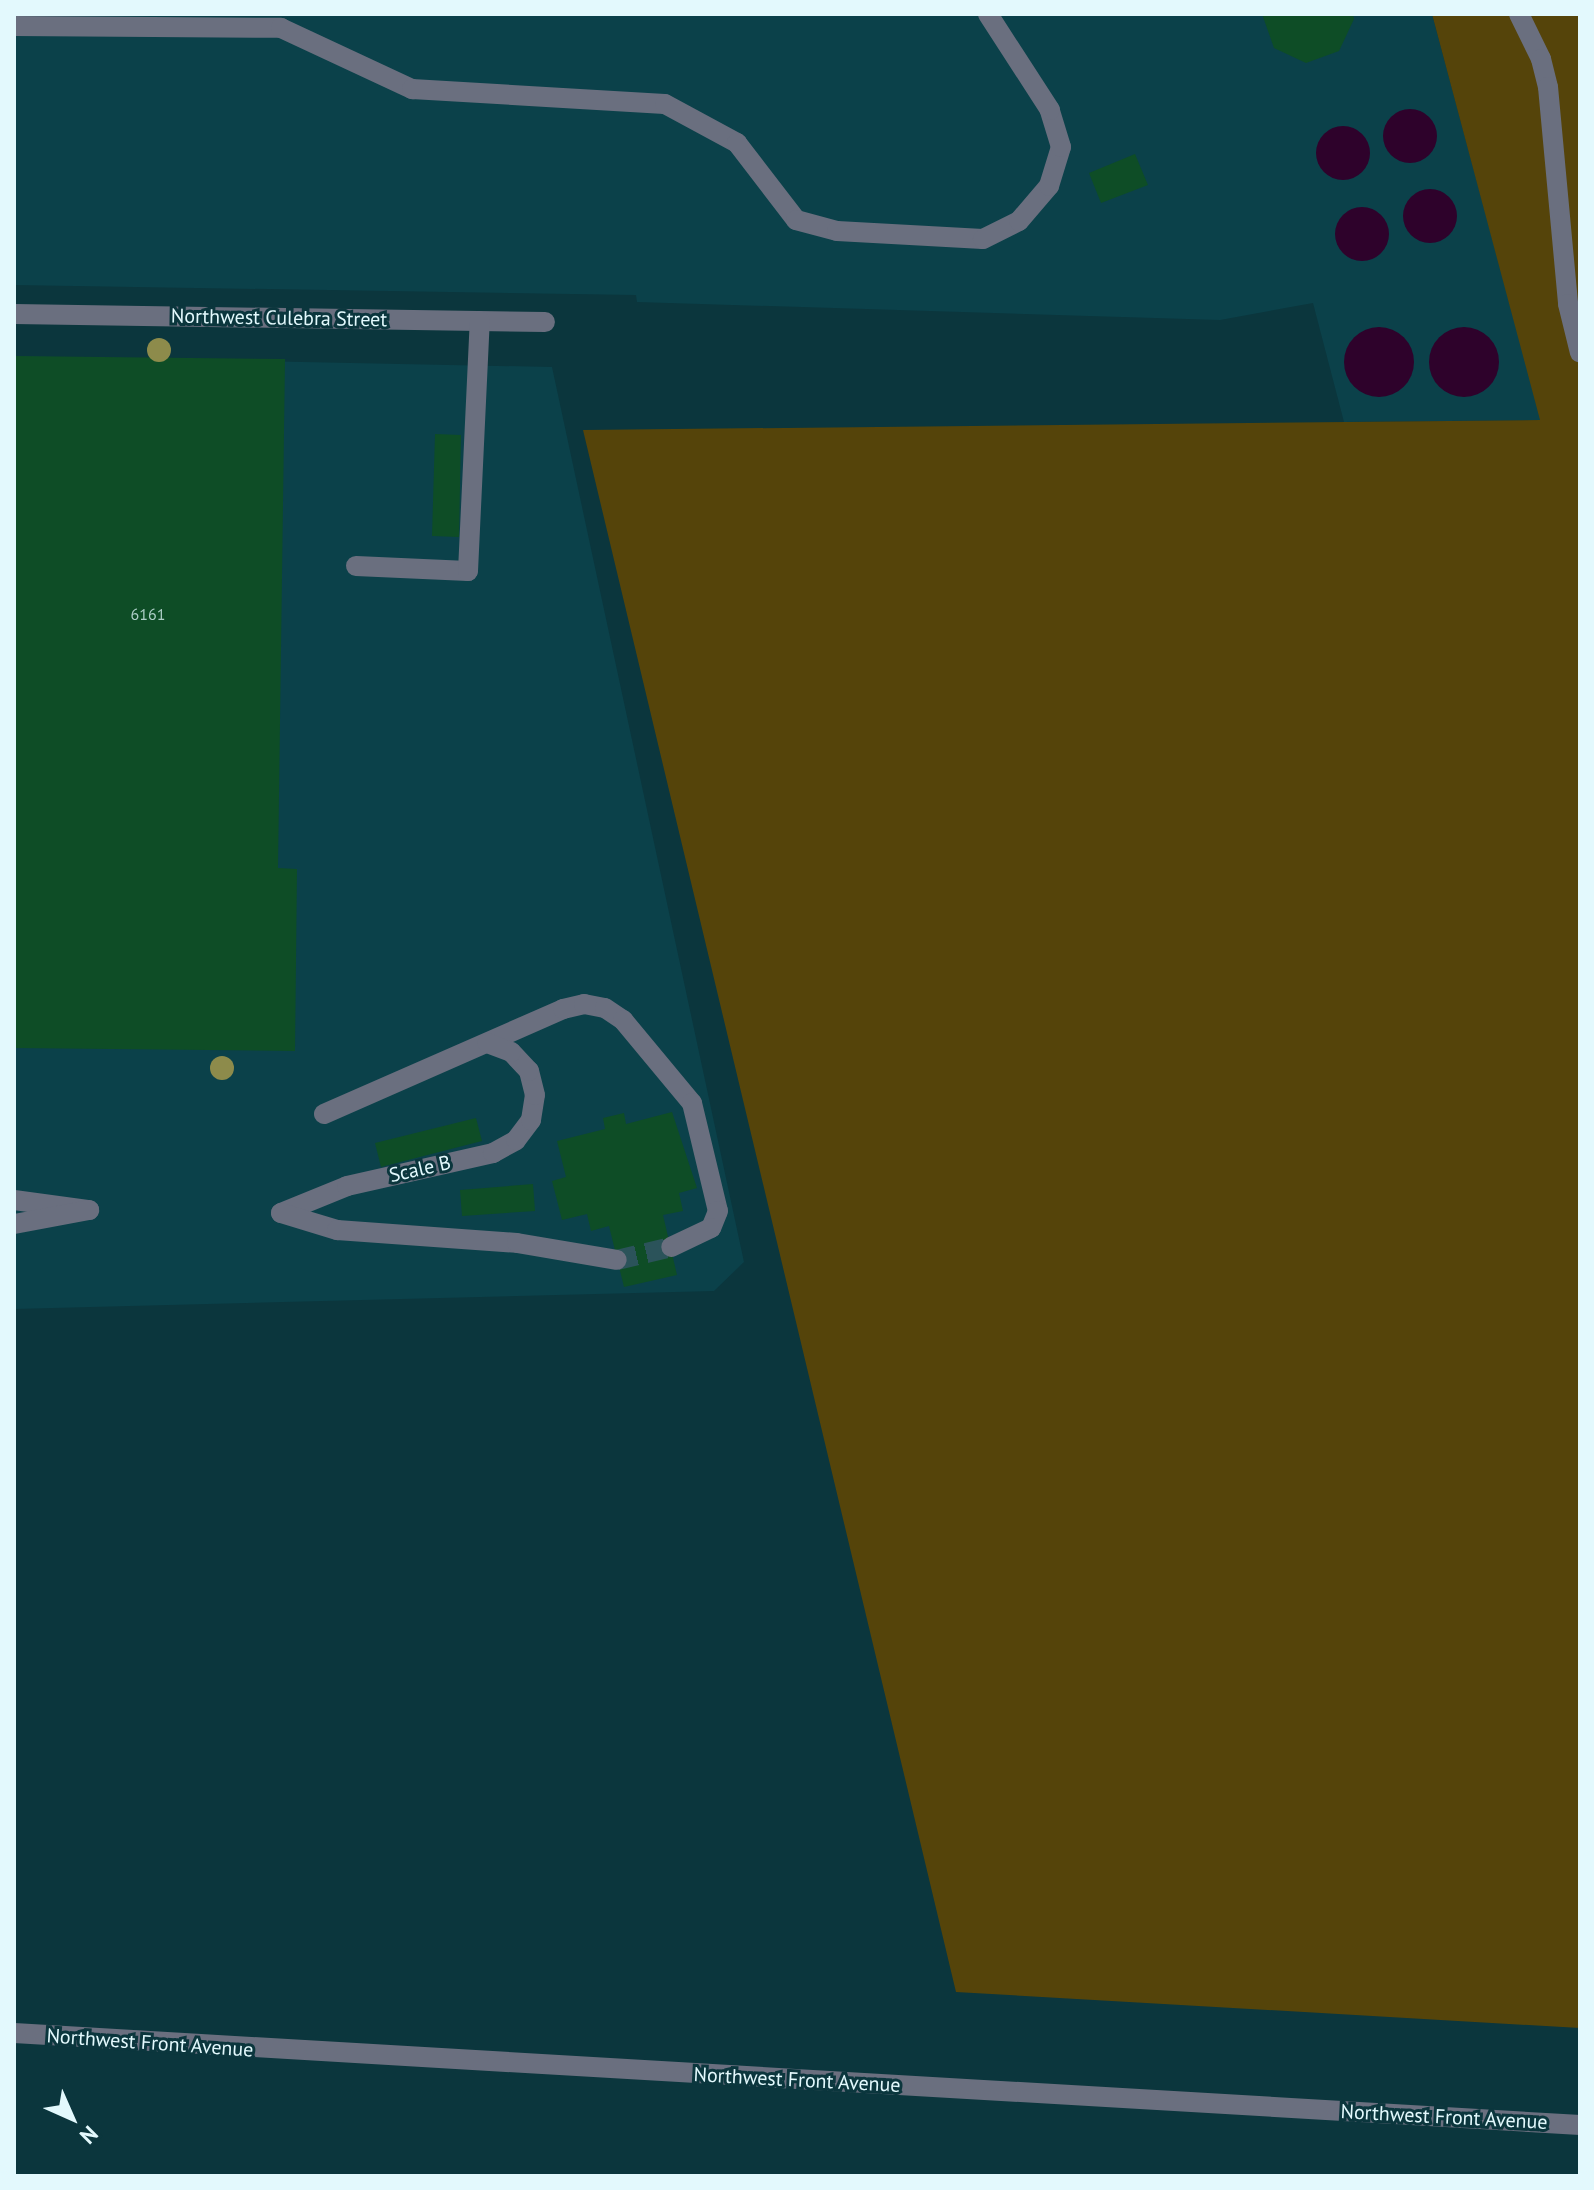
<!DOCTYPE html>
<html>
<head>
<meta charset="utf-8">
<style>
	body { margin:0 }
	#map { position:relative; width:1594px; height:2190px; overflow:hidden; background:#0b363d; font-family:"PT Sans",sans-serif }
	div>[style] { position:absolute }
	.built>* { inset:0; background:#0b414a }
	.green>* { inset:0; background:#55440a }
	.water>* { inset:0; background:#2e022b }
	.round { border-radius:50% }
	.building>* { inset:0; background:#0e4d26 }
	.minor-tunnel>* { height:20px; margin-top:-10px; transform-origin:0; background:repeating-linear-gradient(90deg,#2b535a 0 20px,transparent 0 30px) }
	.minor>* { height:20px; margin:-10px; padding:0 10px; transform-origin:10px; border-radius:10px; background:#6a6f7f }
	.trees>* { width:24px; height:24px; margin:-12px; border-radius:50%; background:#8d8b4b }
	span { translate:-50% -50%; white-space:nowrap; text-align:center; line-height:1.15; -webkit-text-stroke:6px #0b363d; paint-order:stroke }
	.number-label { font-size:16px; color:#aecec7 }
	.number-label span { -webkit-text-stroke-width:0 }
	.street-label { font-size:20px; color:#e3f9fd }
	.frame { position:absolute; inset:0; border:16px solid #e3f9fd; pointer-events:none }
	.north { position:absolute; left:32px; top:2078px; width:80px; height:80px; -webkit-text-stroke:6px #0b363d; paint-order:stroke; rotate:135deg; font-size:22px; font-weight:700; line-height:32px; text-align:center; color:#e3f9fd }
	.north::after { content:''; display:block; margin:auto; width:28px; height:36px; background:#e3f9fd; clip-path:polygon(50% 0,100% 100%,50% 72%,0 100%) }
</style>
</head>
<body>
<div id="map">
	<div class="built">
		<div style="clip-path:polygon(14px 14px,1432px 14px,1541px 420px,1344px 422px,1313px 303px,1220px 320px,637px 302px,636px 295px,14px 285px)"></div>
		<div style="clip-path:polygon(14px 356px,552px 367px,744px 1262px,714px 1291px,14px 1309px)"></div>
	</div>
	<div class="green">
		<div style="clip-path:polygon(1432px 14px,1580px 14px,1580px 2028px,956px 1992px,583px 430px,1540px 420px)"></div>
	</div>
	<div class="water">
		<div class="round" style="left:1383px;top:109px;width:54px;height:54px"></div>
		<div class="round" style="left:1316px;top:126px;width:54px;height:54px"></div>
		<div class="round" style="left:1403px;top:189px;width:54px;height:54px"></div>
		<div class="round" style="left:1335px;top:207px;width:54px;height:54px"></div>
		<div class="round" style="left:1429px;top:327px;width:70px;height:70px"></div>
		<div class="round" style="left:1344px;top:327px;width:70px;height:70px"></div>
	</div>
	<div class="building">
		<div style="clip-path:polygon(1262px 14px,1353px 14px,1354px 19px,1339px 51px,1306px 63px,1274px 48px)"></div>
		<div style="clip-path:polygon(1135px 154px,1148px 185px,1101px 203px,1089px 173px)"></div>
		<div style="clip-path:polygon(14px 356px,285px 359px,278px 868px,297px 869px,295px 1051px,14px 1048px)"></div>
		<div style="clip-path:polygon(435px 434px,461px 435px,459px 537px,432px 536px)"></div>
		<div style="clip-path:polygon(672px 1112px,697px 1188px,679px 1193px,683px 1211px,663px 1215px,677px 1275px,624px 1287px,609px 1226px,591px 1231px,587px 1214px,562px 1220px,552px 1181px,566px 1177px,557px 1141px,605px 1129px,603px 1118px,624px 1113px,626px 1124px)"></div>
		<div style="clip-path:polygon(476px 1118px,482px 1141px,381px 1167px,375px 1143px)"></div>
		<div style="clip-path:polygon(533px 1184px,535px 1211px,462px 1216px,460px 1190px)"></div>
	</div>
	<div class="minor-tunnel">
		<div style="left:617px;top:1260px;width:56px;rotate:-13.5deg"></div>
	</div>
	<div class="minor">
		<div style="left:1519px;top:14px;width:50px;rotate:63.9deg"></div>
		<div style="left:1541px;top:59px;width:29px;rotate:76deg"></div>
		<div style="left:1548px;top:87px;width:218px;rotate:84.7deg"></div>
		<div style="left:1568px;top:304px;width:50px;rotate:76.2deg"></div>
		<div style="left:14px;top:26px;width:267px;rotate:0.4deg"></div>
		<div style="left:281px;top:28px;width:145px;rotate:25deg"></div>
		<div style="left:412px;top:89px;width:253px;rotate:3.4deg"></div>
		<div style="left:665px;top:104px;width:82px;rotate:28.4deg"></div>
		<div style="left:737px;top:143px;width:97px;rotate:52.5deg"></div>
		<div style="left:796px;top:220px;width:42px;rotate:15deg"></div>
		<div style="left:837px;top:231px;width:146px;rotate:3.1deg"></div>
		<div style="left:983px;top:239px;width:40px;rotate:-26.6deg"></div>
		<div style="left:1019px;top:221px;width:46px;rotate:-49.4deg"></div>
		<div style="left:1049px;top:186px;width:41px;rotate:-72.9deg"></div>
		<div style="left:1061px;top:147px;width:39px;rotate:-107deg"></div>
		<div style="left:1050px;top:110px;width:114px;rotate:-122.9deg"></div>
		<div style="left:14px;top:314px;width:531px;rotate:0.86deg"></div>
		<div style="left:356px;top:566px;width:112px;rotate:2.6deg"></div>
		<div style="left:468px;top:571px;width:250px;rotate:-87.3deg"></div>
		<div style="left:324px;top:1114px;width:261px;rotate:-23.7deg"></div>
		<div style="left:563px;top:1009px;width:22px;rotate:-13deg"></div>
		<div style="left:584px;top:1004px;width:21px;rotate:11deg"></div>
		<div style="left:605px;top:1008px;width:22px;rotate:34deg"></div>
		<div style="left:623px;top:1020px;width:108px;rotate:50.3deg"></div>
		<div style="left:692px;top:1103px;width:111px;rotate:76.5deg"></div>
		<div style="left:718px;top:1211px;width:18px;rotate:112deg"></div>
		<div style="left:711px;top:1228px;width:44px;rotate:154.6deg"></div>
		<div style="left:14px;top:1200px;width:76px;rotate:7.6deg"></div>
		<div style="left:89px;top:1210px;width:76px;rotate:169.4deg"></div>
		<div style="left:281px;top:1213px;width:71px;rotate:-22.2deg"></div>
		<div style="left:347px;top:1186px;width:150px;rotate:-12.7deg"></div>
		<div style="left:493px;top:1153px;width:26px;rotate:-29deg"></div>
		<div style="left:516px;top:1140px;width:25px;rotate:-53deg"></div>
		<div style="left:531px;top:1120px;width:25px;rotate:-81deg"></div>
		<div style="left:535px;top:1095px;width:25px;rotate:-104deg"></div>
		<div style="left:529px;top:1071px;width:26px;rotate:-133deg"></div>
		<div style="left:511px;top:1052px;width:25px;rotate:-159deg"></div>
		<div style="left:281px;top:1213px;width:59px;rotate:16.9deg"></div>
		<div style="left:337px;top:1230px;width:180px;rotate:4.1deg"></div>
		<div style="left:517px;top:1243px;width:101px;rotate:9.6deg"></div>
		<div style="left:14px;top:2033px;width:1569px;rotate:3.36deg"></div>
	</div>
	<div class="trees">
		<div style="left:159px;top:350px"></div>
		<div style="left:222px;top:1068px"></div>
	</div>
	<div class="number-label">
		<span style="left:148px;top:614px">6161</span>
	</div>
	<div class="street-label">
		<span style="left:279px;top:318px;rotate:1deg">Northwest Culebra Street</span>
		<span style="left:420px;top:1169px;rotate:-13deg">Scale B</span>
		<span style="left:150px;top:2043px;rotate:4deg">Northwest Front Avenue</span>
		<span style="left:797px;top:2080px;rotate:3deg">Northwest Front Avenue</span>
		<span style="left:1444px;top:2117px;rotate:3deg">Northwest Front Avenue</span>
	</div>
	<div class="frame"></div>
	<div class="north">N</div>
</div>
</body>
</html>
